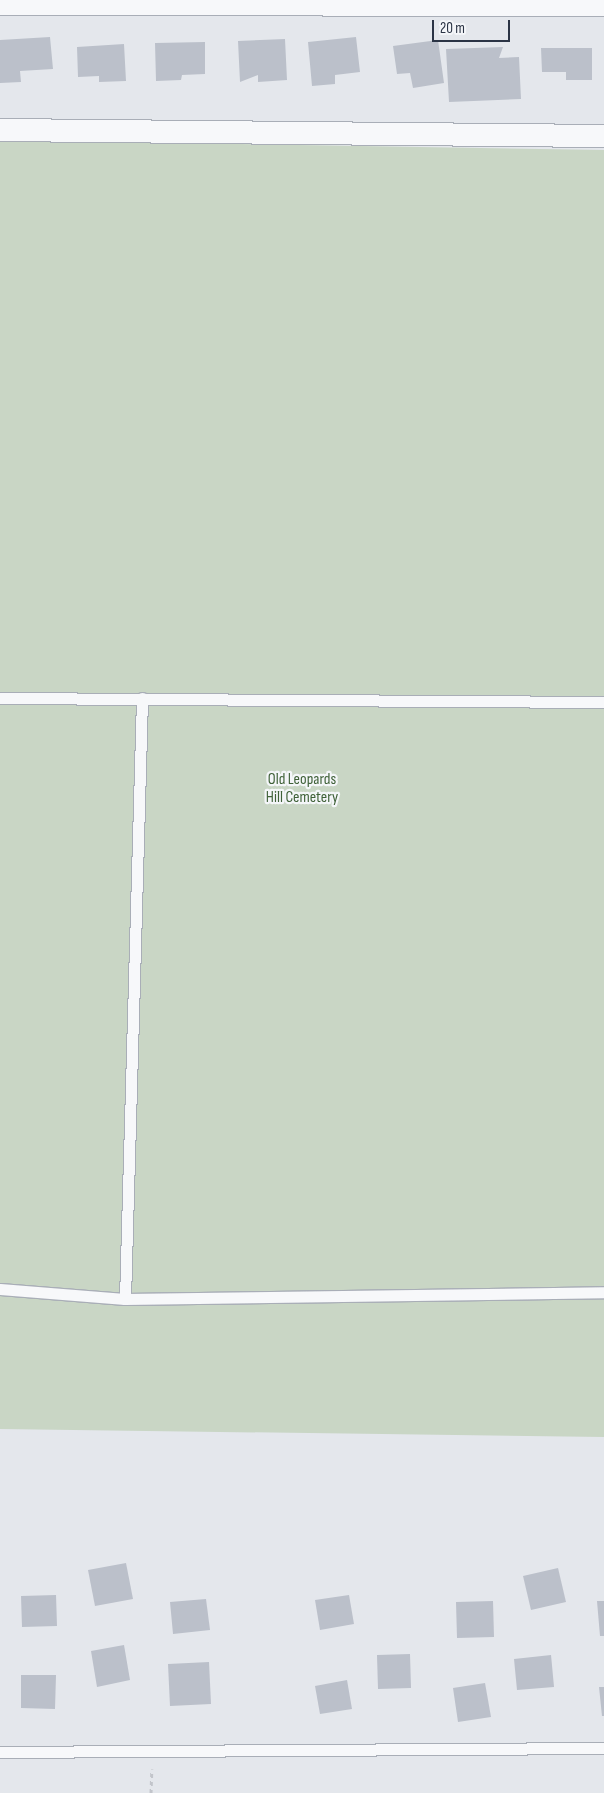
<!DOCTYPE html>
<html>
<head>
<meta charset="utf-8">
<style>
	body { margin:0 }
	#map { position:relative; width:604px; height:1793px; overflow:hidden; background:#e4e7ec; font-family:"Sofia Sans Condensed",sans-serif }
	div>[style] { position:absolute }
	.green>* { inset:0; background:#c9d6c5 }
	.building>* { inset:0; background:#bbc0ca }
	.path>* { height:3px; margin-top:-1.5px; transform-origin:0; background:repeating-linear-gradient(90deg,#c2c5cb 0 4px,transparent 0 8px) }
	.roads { filter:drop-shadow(1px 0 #a9aeb7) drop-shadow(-1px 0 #a9aeb7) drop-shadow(0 1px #a9aeb7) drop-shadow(0 -1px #a9aeb7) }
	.lane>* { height:11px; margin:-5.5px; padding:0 5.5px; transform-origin:5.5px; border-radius:5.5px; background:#f7f8fa }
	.street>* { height:22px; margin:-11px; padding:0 11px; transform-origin:11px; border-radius:11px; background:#f7f8fa }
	span { translate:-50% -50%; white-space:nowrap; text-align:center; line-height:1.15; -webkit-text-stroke:4.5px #f4f6f9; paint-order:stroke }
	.park-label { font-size:16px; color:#3f6138 }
	.scale { position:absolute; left:432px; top:20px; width:78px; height:22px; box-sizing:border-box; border:2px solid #2b3445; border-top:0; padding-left:6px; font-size:15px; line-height:18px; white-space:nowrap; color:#2b3445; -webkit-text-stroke:4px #f4f6f9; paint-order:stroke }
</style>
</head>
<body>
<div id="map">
	<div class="green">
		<div style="clip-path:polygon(0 140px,604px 150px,604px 1437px,0 1429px)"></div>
	</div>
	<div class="building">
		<div style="clip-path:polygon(50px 37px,53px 69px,20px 71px,21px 82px,0 83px,0 40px)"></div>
		<div style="clip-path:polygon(356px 37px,360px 72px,335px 75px,335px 84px,312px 86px,308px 42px)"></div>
		<div style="clip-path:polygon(285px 39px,287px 80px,258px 82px,258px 75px,240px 82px,238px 41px)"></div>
		<div style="clip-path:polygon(438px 40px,444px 83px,413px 88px,410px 73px,397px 74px,393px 46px)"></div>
		<div style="clip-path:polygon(205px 42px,205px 74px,182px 75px,181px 80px,156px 81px,155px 43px)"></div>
		<div style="clip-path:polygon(124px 44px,126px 81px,99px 82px,99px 76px,78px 77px,77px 47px)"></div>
		<div style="clip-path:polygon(503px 47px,499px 58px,519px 57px,521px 99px,449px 102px,446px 49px)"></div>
		<div style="clip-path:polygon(541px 48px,592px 48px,592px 80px,566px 80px,566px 72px,542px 72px)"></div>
		<div style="clip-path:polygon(126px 1563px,133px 1599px,95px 1606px,88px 1570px)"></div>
		<div style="clip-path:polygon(558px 1568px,566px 1602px,531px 1610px,523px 1576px)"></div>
		<div style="clip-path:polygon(56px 1595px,57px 1626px,22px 1627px,21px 1596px)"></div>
		<div style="clip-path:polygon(349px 1595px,354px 1624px,320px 1630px,315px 1600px)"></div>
		<div style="clip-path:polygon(206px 1599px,210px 1630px,173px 1634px,170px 1602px)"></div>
		<div style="clip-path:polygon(493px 1601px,494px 1637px,457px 1638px,456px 1602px)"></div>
		<div style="clip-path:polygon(597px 1601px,604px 1601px,604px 1636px,600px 1636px)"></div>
		<div style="clip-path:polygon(124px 1645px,130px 1680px,97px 1687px,91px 1651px)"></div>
		<div style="clip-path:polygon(410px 1654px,411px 1688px,378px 1689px,377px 1655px)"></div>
		<div style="clip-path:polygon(551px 1655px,554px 1687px,517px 1690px,514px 1659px)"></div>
		<div style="clip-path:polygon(209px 1662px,211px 1704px,170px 1706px,168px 1664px)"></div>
		<div style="clip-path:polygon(21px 1675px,56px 1675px,55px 1709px,21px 1708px)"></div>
		<div style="clip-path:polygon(347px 1680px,352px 1709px,320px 1714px,315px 1686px)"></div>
		<div style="clip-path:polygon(485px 1683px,491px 1717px,458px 1722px,453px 1688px)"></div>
		<div style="clip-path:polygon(599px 1687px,604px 1687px,604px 1716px,602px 1716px)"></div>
	</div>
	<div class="path">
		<div style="left:151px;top:1793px;width:24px;rotate:-88deg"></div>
	</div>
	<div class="roads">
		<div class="lane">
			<div style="left:0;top:698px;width:604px;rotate:0.38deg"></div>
			<div style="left:0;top:1289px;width:125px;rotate:4.6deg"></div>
			<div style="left:125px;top:1299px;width:479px;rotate:-0.8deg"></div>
			<div style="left:125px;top:1299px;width:601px;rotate:-88.38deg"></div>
			<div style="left:0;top:1752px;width:604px;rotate:-0.38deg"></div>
		</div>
		<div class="street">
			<div style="left:0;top:4px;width:604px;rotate:0.09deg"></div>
			<div style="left:0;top:130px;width:604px;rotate:0.57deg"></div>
		</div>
	</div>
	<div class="park-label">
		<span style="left:302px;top:789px">Old Leopards<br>Hill Cemetery</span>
	</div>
	<div class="scale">20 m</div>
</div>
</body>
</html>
